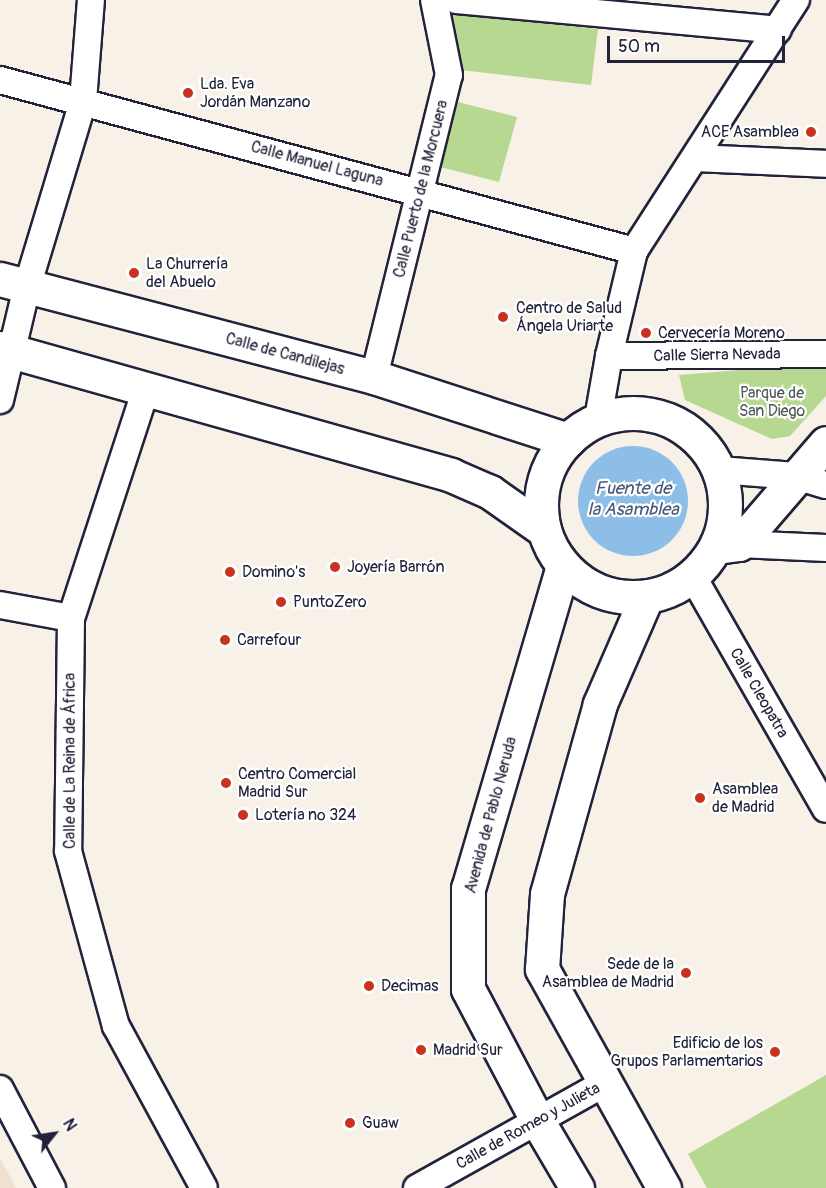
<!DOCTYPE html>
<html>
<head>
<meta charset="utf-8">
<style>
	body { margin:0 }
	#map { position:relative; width:826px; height:1188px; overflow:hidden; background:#f8f1e8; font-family:Pangolin,sans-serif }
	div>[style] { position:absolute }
	.built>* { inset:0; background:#f0e0cd }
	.green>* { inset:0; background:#b7d891 }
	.water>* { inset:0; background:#8dbee8 }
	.round { border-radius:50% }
	.roads { filter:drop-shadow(2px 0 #22223b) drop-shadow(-2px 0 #22223b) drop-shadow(0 2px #22223b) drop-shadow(0 -2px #22223b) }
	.street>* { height:26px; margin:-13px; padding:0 13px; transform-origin:13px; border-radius:13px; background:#fff }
	.secondary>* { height:33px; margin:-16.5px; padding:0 16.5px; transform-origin:16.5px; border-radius:16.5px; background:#fff }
	.secondary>.ring { margin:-16.5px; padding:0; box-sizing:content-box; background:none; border:33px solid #fff; border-radius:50% }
	.dots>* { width:16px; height:16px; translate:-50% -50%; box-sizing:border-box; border:3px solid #fff; border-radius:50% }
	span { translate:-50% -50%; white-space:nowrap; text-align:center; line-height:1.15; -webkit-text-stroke:4.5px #fff; paint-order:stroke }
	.poi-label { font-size:16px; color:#22223b }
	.left { translate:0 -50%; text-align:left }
	.right { translate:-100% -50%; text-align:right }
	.street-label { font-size:16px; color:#22223b }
	.park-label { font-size:16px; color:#4f5955 }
	.water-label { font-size:18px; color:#475978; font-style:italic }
	.north { position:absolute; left:24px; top:1104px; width:60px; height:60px; -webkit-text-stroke:4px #fff; paint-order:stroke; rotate:60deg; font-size:16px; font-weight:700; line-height:24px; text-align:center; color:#22223b }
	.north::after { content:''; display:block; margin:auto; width:21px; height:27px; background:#22223b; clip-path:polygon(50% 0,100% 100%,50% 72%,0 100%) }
	.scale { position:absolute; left:607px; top:36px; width:178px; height:27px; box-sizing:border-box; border:3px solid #22223b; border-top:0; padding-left:8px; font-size:18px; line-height:21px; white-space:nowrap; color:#22223b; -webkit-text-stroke:4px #fff; paint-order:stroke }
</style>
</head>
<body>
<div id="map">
	<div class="built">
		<div style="clip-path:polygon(0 1158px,16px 1188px,0 1188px)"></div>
	</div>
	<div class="green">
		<div style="clip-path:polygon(448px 13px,598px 29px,591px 85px,461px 70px)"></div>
		<div style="clip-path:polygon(458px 102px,517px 117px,499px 182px,440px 167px)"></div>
		<div style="clip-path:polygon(826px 363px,826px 396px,790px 436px,772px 439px,685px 400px,679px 375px)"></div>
		<div style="clip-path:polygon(826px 1075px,826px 1188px,707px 1188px,688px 1154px)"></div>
	</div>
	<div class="water">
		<div class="round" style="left:578px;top:446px;width:110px;height:110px"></div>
	</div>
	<div class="roads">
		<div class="street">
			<div style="left:456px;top:0;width:323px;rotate:5.3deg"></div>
			<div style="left:0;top:80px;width:657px;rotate:15.09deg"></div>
			<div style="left:696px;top:158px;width:130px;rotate:2.6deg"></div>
			<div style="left:609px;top:356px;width:217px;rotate:-0.5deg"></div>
			<div style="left:374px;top:377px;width:311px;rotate:-76.1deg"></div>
			<div style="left:449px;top:75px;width:76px;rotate:-101.3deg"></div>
			<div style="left:146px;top:389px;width:241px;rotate:108.1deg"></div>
			<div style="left:71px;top:618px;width:233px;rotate:90.7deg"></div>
			<div style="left:68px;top:851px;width:181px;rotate:74.7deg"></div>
			<div style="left:116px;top:1026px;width:184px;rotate:61.5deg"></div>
			<div style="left:0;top:400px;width:116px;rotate:-76.6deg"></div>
			<div style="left:27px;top:287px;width:194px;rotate:-73.2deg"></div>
			<div style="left:83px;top:101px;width:101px;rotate:-85.5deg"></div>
			<div style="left:598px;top:419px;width:64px;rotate:-80.1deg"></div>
			<div style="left:609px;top:356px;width:108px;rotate:-76.6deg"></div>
			<div style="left:634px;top:251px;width:299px;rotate:-57.2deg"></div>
			<div style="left:719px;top:470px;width:77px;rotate:4.5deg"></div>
			<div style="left:796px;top:476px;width:31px;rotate:17deg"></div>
			<div style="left:739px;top:544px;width:87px;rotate:2.6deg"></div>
			<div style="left:693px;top:577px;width:267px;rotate:60.2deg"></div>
			<div style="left:0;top:605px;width:72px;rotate:10.4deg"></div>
			<div style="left:0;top:1089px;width:112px;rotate:62.3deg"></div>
			<div style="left:417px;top:1188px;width:218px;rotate:-29.2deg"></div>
		</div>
		<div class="secondary">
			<div style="left:0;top:279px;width:387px;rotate:14.7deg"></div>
			<div style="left:374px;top:377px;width:204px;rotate:18deg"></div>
			<div style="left:0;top:348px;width:469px;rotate:15.7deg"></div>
			<div style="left:451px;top:475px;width:43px;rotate:23.6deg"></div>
			<div style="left:490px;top:492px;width:66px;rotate:35.1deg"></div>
			<div class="ring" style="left:541px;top:413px;width:151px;height:151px"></div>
			<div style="left:717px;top:547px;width:22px;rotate:-8deg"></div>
			<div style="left:739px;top:544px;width:133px;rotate:-49.3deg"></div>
			<div style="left:563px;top:566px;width:336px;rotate:106.4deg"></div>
			<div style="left:468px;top:888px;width:101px;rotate:90deg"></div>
			<div style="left:468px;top:989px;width:148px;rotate:62.2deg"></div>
			<div style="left:537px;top:1120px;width:79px;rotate:59.5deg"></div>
			<div style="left:646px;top:598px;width:116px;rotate:113.5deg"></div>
			<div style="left:600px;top:704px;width:197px;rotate:105.6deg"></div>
			<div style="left:547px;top:894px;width:75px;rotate:93.8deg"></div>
			<div style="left:542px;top:969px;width:251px;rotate:60.9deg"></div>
		</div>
	</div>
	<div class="dots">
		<div style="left:188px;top:93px;background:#c8321e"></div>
		<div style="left:811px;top:132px;background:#c8321e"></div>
		<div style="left:134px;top:273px;background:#c8321e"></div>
		<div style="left:503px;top:317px;background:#c8321e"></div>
		<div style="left:646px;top:333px;background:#c8321e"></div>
		<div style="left:335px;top:567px;background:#c8321e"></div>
		<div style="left:230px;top:572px;background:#c8321e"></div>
		<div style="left:281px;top:602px;background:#c8321e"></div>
		<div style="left:225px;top:640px;background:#c8321e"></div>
		<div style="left:226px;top:783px;background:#c8321e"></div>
		<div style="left:700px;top:798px;background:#c8321e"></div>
		<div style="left:243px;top:815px;background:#c8321e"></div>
		<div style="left:686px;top:973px;background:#c8321e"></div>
		<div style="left:369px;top:986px;background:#c8321e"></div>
		<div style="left:421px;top:1050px;background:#c8321e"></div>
		<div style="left:775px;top:1052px;background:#c8321e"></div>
		<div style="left:350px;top:1123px;background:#c8321e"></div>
	</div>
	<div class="poi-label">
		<span class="left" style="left:200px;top:93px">Lda. Eva<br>Jordán Manzano</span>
		<span class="right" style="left:799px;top:132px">ACE Asamblea</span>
		<span class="left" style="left:146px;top:273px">La Churrería<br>del Abuelo</span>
		<span class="left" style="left:516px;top:317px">Centro de Salud<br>Ángela Uriarte</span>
		<span class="left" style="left:658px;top:333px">Cervecería Moreno</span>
		<span class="left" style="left:347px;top:567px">Joyería Barrón</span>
		<span class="left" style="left:242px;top:572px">Domino's</span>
		<span class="left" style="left:293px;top:602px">PuntoZero</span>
		<span class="left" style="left:237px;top:640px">Carrefour</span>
		<span class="left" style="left:238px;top:783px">Centro Comercial<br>Madrid Sur</span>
		<span class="left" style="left:712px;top:798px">Asamblea<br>de Madrid</span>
		<span class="left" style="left:255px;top:815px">Lotería nº 324</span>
		<span class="right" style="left:674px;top:973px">Sede de la<br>Asamblea de Madrid</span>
		<span class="left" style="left:381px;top:986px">Decimas</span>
		<span class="right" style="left:763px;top:1052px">Edificio de los<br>Grupos Parlamentarios</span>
		<span class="left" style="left:433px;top:1050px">Madrid Sur</span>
		<span class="left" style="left:362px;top:1123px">Guaw</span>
	</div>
	<div class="street-label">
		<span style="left:317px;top:164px;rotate:15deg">Calle Manuel Laguna</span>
		<span style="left:421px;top:189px;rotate:-76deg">Calle Puerto de la Morcuera</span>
		<span style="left:285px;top:354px;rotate:15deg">Calle de Candilejas</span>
		<span style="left:717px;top:355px;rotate:-1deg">Calle Sierra Nevada</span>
		<span style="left:759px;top:693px;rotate:60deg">Calle Cleopatra</span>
		<span style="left:70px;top:761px;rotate:-90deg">Calle de La Reina de África</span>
		<span style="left:491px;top:815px;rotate:-75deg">Avenida de Pablo Neruda</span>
		<span style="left:528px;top:1126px;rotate:-29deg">Calle de Romeo y Julieta</span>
	</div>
	<div class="park-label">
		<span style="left:772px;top:402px">Parque de<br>San Diego</span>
	</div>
	<div class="water-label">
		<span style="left:633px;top:500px">Fuente de<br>la Asamblea</span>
	</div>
	<div class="north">N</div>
	<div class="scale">50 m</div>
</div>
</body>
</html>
